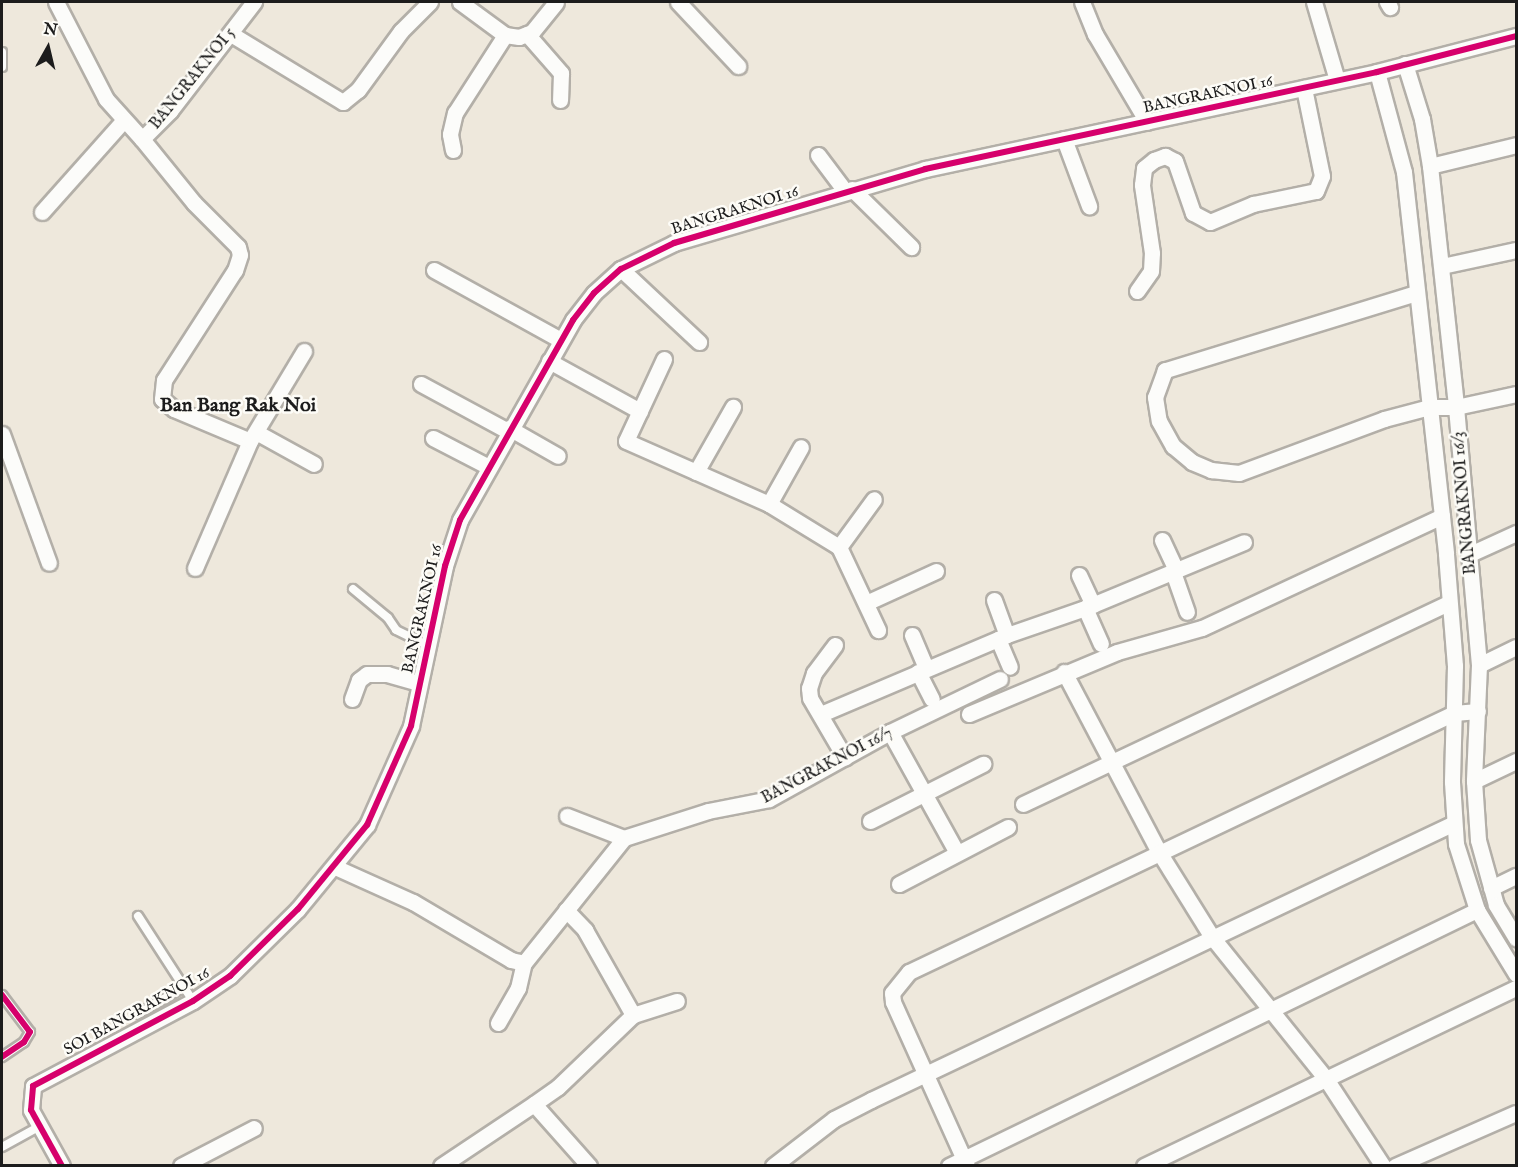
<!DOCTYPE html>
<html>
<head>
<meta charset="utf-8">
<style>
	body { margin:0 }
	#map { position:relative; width:1518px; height:1167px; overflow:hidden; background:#eee8dc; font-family:"IM FELL English",serif }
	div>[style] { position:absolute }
	.roads { filter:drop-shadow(2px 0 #b3afa8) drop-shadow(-2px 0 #b3afa8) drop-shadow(0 2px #b3afa8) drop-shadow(0 -2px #b3afa8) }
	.service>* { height:8px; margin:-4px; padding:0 4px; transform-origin:4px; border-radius:4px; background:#fcfcfa }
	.minor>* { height:15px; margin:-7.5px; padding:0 7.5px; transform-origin:7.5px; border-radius:7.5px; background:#fcfcfa }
	.cycleway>* { height:6px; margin:-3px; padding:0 3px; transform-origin:3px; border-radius:3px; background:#d6006c }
	span { translate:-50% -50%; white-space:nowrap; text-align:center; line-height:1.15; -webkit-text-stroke:5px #fdfcf7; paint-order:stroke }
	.street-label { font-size:16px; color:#1c1c1c }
	.quarter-label { font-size:20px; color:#1c1c1c; font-weight:700 }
	.frame { position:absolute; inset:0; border:3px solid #1c1c1c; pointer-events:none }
	.north { position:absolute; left:18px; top:18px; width:60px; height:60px; -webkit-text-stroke:4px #fdfcf7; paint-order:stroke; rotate:8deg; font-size:16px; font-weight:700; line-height:24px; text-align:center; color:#1c1c1c }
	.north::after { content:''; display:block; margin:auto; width:21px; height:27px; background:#1c1c1c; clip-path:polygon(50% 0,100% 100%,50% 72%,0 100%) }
</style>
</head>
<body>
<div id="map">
	<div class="roads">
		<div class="service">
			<div style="left:2px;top:52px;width:15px;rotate:90deg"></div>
			<div style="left:353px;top:589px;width:45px;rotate:39.6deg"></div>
			<div style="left:388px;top:618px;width:14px;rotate:56deg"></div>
			<div style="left:396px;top:630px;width:34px;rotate:26deg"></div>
			<div style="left:138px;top:916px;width:101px;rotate:57.1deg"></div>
			<div style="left:2px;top:995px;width:46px;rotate:52.9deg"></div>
			<div style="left:30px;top:1032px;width:12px;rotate:121deg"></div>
			<div style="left:24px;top:1042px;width:27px;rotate:146deg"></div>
			<div style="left:138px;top:1014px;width:53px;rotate:-30.4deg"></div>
			<div style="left:2px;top:1147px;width:43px;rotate:-28.9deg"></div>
		</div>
		<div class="minor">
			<div style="left:56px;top:2px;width:109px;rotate:62.7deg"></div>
			<div style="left:106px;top:99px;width:54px;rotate:48deg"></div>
			<div style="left:142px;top:139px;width:40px;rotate:-45deg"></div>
			<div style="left:170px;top:111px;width:138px;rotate:-52.4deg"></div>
			<div style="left:460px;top:2px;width:56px;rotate:36.3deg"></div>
			<div style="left:505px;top:35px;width:14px;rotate:8deg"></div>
			<div style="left:519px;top:37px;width:14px;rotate:-21deg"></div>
			<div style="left:532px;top:32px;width:38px;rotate:-51deg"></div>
			<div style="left:678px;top:2px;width:88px;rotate:46.8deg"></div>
			<div style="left:1082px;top:2px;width:35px;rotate:68deg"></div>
			<div style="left:1095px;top:34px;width:102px;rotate:59.4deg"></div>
			<div style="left:1314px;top:2px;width:81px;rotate:73.6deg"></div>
			<div style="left:1387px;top:2px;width:6px;rotate:59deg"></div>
			<div style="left:231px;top:34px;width:131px;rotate:31.3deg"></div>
			<div style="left:343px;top:102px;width:19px;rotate:-39deg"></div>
			<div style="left:358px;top:90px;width:73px;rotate:-53.9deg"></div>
			<div style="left:401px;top:31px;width:41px;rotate:-45deg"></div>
			<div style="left:527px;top:34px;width:52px;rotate:48.9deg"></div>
			<div style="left:561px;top:73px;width:27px;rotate:92deg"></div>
			<div style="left:1405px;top:64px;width:58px;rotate:72.8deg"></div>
			<div style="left:1422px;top:119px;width:48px;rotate:80.3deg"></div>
			<div style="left:1430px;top:166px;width:242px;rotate:83.8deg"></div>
			<div style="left:1456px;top:407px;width:259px;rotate:84.9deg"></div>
			<div style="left:1479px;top:665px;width:116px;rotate:92.5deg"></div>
			<div style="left:1474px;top:781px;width:59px;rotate:86.1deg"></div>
			<div style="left:1478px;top:840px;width:67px;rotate:74.5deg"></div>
			<div style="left:1496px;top:905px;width:39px;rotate:59deg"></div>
			<div style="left:1377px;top:72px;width:104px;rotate:74.9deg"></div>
			<div style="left:1404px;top:172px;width:384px;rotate:83.7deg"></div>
			<div style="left:1446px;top:554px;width:112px;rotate:85.4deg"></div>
			<div style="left:1455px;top:666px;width:116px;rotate:91.5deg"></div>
			<div style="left:1452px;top:782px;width:62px;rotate:86.3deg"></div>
			<div style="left:1456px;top:844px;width:69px;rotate:72.3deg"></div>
			<div style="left:1477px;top:910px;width:75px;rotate:58.6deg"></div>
			<div style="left:142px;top:139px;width:82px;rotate:50.9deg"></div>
			<div style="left:194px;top:203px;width:62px;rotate:45deg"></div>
			<div style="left:238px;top:247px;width:8px;rotate:76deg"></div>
			<div style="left:240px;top:255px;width:16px;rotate:108deg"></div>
			<div style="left:235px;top:270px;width:131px;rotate:122.8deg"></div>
			<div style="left:164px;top:380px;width:19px;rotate:96deg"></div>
			<div style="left:162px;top:399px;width:16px;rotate:40deg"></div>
			<div style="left:174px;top:409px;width:82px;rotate:22.8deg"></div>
			<div style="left:1064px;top:139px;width:72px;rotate:69.5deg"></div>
			<div style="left:453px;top:150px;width:16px;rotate:-101deg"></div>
			<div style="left:450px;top:134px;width:22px;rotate:-77deg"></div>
			<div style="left:455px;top:113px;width:93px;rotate:-57.3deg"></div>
			<div style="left:818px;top:155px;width:45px;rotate:53.1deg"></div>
			<div style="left:1430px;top:166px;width:89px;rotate:-13.7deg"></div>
			<div style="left:852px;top:189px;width:83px;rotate:44.5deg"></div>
			<div style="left:42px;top:212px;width:122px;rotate:-48.3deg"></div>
			<div style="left:1442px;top:266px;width:76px;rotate:-12.2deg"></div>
			<div style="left:621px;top:269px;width:107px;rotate:43.1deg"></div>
			<div style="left:434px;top:270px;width:145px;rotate:28.9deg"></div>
			<div style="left:1137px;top:291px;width:24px;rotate:-55deg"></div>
			<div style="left:1151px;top:271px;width:18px;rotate:-87deg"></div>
			<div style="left:1152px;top:253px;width:69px;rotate:-98.4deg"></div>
			<div style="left:1142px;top:185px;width:17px;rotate:-83deg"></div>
			<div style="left:1144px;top:168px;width:13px;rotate:-39deg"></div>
			<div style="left:1154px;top:160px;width:12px;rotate:-20deg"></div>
			<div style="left:1165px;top:156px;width:11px;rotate:27deg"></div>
			<div style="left:1175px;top:161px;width:55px;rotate:70.9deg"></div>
			<div style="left:1193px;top:213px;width:19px;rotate:28deg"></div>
			<div style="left:1210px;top:222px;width:47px;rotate:-22.7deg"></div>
			<div style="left:1253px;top:204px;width:64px;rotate:-11.7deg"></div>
			<div style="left:1316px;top:191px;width:16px;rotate:-68deg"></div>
			<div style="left:1322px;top:176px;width:90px;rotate:-101.6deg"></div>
			<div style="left:1416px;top:293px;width:263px;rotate:162.9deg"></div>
			<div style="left:1165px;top:370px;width:29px;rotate:110deg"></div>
			<div style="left:1155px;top:397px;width:24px;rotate:81deg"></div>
			<div style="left:1159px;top:421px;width:29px;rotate:61deg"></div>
			<div style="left:1173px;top:446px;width:25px;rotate:40deg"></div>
			<div style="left:1192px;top:462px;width:21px;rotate:23deg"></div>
			<div style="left:1211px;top:470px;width:28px;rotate:6deg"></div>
			<div style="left:1239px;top:473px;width:155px;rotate:-20.4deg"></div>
			<div style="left:1384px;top:419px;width:47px;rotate:-14.9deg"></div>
			<div style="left:1429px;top:407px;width:27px"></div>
			<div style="left:1456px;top:407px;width:61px;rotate:-12.2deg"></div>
			<div style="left:664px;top:359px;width:90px;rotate:114.9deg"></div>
			<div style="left:626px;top:441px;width:156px;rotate:23.8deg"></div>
			<div style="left:769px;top:504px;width:82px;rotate:31.6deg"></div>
			<div style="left:839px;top:547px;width:92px;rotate:64.8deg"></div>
			<div style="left:549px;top:361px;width:104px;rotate:28.8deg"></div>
			<div style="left:421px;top:384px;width:99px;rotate:28.4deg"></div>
			<div style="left:509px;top:428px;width:56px;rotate:29.7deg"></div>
			<div style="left:256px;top:432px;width:66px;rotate:28.9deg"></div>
			<div style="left:2px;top:434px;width:137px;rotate:70deg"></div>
			<div style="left:433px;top:438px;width:61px;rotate:27.4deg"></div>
			<div style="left:696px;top:472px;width:75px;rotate:-60.4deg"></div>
			<div style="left:769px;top:504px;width:65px;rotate:-60.7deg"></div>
			<div style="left:1162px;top:540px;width:33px;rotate:65deg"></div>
			<div style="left:839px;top:547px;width:59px;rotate:-53.9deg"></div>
			<div style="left:1470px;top:554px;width:51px;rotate:-24.5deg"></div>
			<div style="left:195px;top:568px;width:138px;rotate:-66.6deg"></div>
			<div style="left:250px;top:441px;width:105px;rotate:-59deg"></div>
			<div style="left:1173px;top:572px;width:42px;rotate:70.7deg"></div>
			<div style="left:1079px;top:575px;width:33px;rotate:65deg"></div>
			<div style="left:994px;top:600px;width:37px;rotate:70deg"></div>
			<div style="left:866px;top:603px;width:77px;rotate:-24.6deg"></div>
			<div style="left:1085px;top:608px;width:39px;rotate:66deg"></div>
			<div style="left:912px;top:635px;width:36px;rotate:67deg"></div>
			<div style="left:998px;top:639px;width:30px;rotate:67deg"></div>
			<div style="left:835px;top:645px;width:35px;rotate:127deg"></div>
			<div style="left:814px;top:673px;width:16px;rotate:108deg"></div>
			<div style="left:809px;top:688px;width:10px;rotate:84deg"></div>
			<div style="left:810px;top:698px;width:69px;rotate:59.7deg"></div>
			<div style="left:1479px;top:665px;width:41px;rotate:-25.9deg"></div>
			<div style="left:918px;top:672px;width:30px;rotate:63deg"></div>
			<div style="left:1064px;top:672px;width:204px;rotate:62.2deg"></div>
			<div style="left:1159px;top:852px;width:100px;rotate:58.1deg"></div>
			<div style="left:1212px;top:937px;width:182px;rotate:51.2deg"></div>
			<div style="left:1326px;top:1079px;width:104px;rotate:56.8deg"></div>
			<div style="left:352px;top:699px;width:20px;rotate:-70deg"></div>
			<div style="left:359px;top:680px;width:10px;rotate:-37deg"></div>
			<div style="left:367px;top:674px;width:20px"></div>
			<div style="left:387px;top:674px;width:33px;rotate:16deg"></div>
			<div style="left:821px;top:714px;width:202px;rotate:-23deg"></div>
			<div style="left:1007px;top:635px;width:83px;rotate:-19.1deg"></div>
			<div style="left:1085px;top:608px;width:172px;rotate:-22.5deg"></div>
			<div style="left:969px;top:714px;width:160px;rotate:-22.7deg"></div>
			<div style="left:1117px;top:652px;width:88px;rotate:-15.8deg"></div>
			<div style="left:1202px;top:628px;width:265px;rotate:-25deg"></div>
			<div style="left:890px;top:732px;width:138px;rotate:61deg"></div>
			<div style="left:1474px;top:781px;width:47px;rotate:-25.5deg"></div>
			<div style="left:1023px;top:804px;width:471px;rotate:-25.3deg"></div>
			<div style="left:567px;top:816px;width:61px;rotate:21.1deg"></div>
			<div style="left:870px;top:821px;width:127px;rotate:-26.8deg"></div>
			<div style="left:335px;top:867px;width:85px;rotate:24.2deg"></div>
			<div style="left:413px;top:902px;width:114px;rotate:30.6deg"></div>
			<div style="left:511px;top:960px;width:13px;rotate:13deg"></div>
			<div style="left:524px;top:963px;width:160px;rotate:-51.3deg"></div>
			<div style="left:624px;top:838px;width:88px;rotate:-17.8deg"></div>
			<div style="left:708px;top:811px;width:62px;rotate:-11.1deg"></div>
			<div style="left:769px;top:799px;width:138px;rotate:-29deg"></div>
			<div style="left:890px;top:732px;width:122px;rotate:-25.7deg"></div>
			<div style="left:899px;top:884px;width:123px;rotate:-27.6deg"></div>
			<div style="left:1491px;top:888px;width:28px;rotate:-26deg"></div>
			<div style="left:566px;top:910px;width:28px;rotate:46deg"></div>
			<div style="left:585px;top:930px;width:98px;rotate:60.5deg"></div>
			<div style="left:633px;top:1015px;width:104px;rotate:136.2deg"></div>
			<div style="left:558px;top:1087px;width:29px;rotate:145deg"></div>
			<div style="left:534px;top:1104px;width:83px;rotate:48.4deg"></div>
			<div style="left:633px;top:1015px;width:46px;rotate:-17.7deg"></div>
			<div style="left:498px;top:1023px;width:40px;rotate:-60.3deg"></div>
			<div style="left:518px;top:988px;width:26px;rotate:-77deg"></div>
			<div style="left:62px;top:1166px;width:64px;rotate:-119deg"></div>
			<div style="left:31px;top:1110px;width:24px;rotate:-85deg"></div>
			<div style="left:33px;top:1086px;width:181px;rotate:-28deg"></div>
			<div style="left:193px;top:1001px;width:45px;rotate:-34deg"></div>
			<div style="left:230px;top:976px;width:95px;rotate:-44.6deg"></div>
			<div style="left:298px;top:909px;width:109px;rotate:-50.6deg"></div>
			<div style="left:367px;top:825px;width:108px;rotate:-66deg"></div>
			<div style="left:411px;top:726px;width:164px;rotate:-78deg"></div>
			<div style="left:445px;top:566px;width:48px;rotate:-71.9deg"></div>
			<div style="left:460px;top:520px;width:230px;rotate:-60.5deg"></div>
			<div style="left:573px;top:320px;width:34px;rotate:-52deg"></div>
			<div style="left:594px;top:293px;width:36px;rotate:-42deg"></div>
			<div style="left:621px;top:269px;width:59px;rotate:-26.1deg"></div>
			<div style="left:674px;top:243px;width:262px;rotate:-16.4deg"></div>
			<div style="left:925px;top:169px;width:462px;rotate:-12.1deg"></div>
			<div style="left:1377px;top:72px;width:144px;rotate:-14.5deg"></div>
			<div style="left:181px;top:1166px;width:82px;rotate:-27.5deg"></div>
			<div style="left:441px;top:1166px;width:112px;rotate:-33.7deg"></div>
			<div style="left:773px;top:1166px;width:77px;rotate:-37.6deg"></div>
			<div style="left:834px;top:1119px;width:42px;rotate:-27.2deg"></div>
			<div style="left:871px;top:1100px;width:645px;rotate:-25.41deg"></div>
			<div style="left:949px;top:1166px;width:587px;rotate:-25.87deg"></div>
			<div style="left:967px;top:1166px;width:180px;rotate:-114.3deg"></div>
			<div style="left:893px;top:1002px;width:9px;rotate:-96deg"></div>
			<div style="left:892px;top:993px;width:27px;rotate:-51deg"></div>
			<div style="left:909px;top:972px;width:603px;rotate:-25.42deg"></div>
			<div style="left:1454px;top:713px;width:24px;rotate:-5deg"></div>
			<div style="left:1144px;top:1166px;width:412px;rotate:-25.6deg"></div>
			<div style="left:1395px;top:1166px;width:132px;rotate:-23.7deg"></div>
		</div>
	</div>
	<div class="cycleway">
		<div style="left:2px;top:995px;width:46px;rotate:52.9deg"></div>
		<div style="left:30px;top:1032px;width:12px;rotate:121deg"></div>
		<div style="left:24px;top:1042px;width:27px;rotate:146deg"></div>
		<div style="left:62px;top:1166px;width:64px;rotate:-119deg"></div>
		<div style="left:31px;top:1110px;width:24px;rotate:-85deg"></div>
		<div style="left:33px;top:1086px;width:181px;rotate:-28deg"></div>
		<div style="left:193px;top:1001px;width:45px;rotate:-34deg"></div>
		<div style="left:230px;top:976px;width:95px;rotate:-44.6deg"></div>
		<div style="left:298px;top:909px;width:109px;rotate:-50.6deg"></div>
		<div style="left:367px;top:825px;width:108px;rotate:-66deg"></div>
		<div style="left:411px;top:726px;width:164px;rotate:-78deg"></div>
		<div style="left:445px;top:566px;width:48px;rotate:-71.9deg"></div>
		<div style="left:460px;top:520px;width:230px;rotate:-60.5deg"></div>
		<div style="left:573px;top:320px;width:34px;rotate:-52deg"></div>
		<div style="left:594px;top:293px;width:36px;rotate:-42deg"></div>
		<div style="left:621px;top:269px;width:59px;rotate:-26.1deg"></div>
		<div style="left:674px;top:243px;width:262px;rotate:-16.4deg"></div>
		<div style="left:925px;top:169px;width:462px;rotate:-12.1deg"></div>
		<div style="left:1377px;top:72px;width:144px;rotate:-14.5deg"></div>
	</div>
	<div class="street-label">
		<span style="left:193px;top:79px;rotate:-51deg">BANGRAKNOI 5</span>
		<span style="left:1208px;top:95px;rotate:-12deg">BANGRAKNOI 16</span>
		<span style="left:735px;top:211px;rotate:-17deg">BANGRAKNOI 16</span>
		<span style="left:1465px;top:503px;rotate:-95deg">BANGRAKNOI 16/3</span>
		<span style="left:423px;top:609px;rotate:-77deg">BANGRAKNOI 16</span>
		<span style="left:827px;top:766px;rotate:-28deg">BANGRAKNOI 16/7</span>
		<span style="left:137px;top:1012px;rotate:-29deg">SOI BANGRAKNOI 16</span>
	</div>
	<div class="quarter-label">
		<span style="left:238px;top:405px">Ban Bang Rak Noi</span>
	</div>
	<div class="frame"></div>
	<div class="north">N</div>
</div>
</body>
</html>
